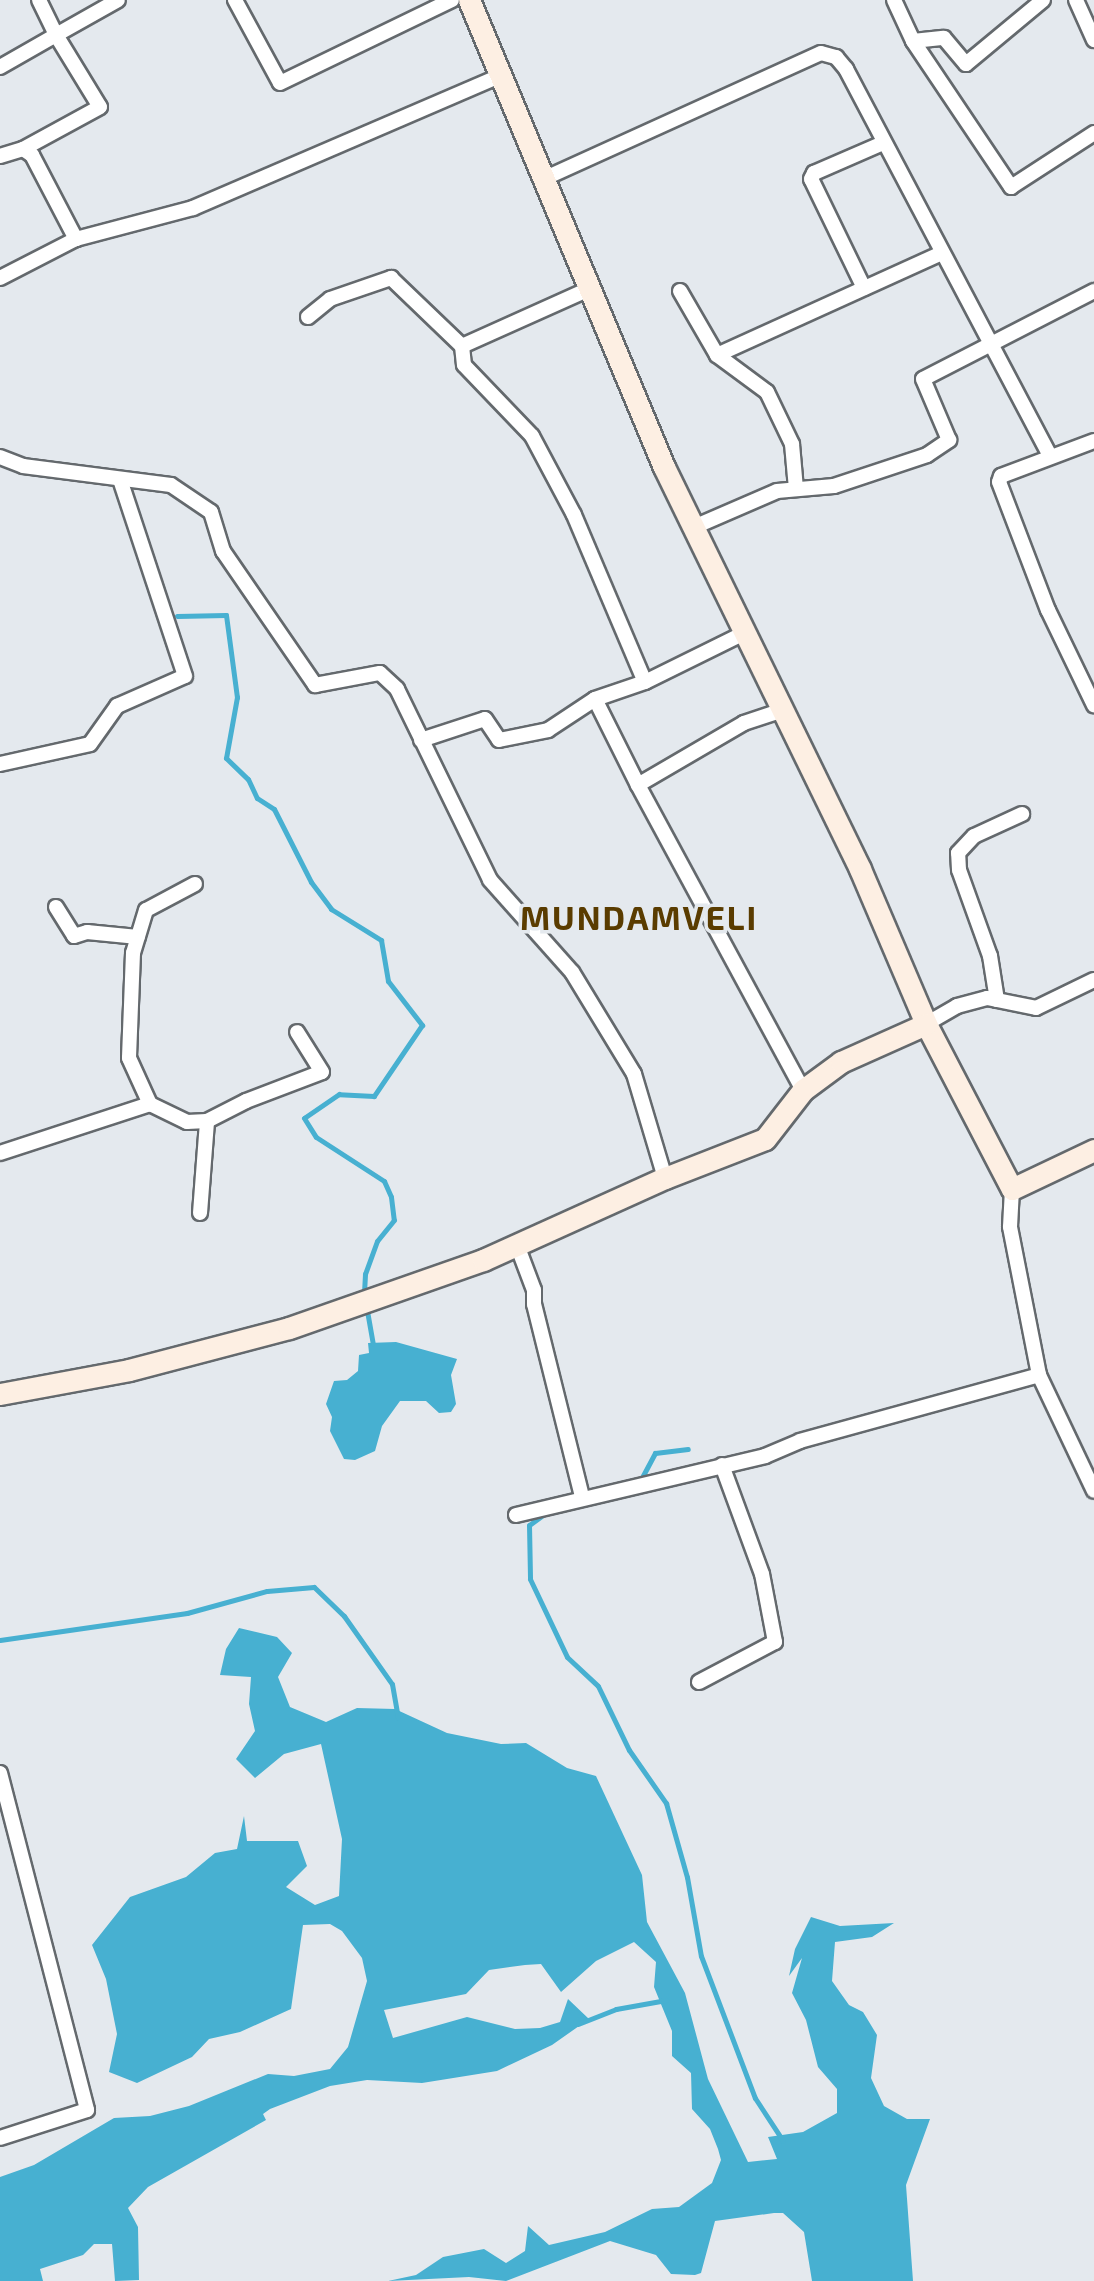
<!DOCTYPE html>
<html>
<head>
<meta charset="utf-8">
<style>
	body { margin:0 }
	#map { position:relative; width:1094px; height:2281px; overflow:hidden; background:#e4e9ee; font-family:"Exo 2",sans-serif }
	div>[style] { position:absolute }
	.water>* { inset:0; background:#47b0d1 }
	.stream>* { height:5px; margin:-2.5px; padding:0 2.5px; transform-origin:2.5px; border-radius:2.5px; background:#47b0d1 }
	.roads { filter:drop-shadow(2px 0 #64696d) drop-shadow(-2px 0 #64696d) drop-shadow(0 2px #64696d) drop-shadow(0 -2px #64696d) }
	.minor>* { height:14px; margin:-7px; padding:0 7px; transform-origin:7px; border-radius:7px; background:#fff }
	.secondary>* { height:21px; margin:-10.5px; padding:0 10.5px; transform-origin:10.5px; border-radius:10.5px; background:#fdefe3 }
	span { translate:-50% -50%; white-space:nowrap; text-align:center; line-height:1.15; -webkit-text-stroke:7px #e4e9ee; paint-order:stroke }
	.district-label { font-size:33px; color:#5a3c00; font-weight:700; letter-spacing:2px }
</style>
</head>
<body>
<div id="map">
	<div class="water">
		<div style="clip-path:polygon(396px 1342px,457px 1359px,451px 1375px,456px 1404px,451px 1412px,439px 1413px,426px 1401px,400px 1401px,382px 1426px,375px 1451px,355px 1460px,344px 1459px,330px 1431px,332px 1417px,326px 1404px,334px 1381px,347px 1380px,358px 1371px,359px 1355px,369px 1353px,368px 1343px)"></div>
		<div style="clip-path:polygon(239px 1628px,277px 1637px,292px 1653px,278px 1677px,290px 1707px,326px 1722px,357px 1708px,395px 1709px,447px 1733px,501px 1744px,526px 1743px,567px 1768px,596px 1776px,642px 1875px,647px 1922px,685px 1993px,708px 2079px,748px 2162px,777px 2159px,768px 2137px,803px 2132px,837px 2113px,837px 2089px,818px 2067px,806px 2020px,792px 1993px,802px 1958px,789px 1976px,795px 1949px,811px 1917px,840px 1926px,894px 1923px,872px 1937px,835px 1942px,832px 1981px,849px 2005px,863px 2012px,877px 2035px,871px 2078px,884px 2106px,907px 2119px,930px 2119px,906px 2185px,913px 2281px,812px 2281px,804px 2232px,783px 2213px,774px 2213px,715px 2221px,701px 2273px,695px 2275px,671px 2274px,656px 2255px,610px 2241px,506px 2281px,469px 2277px,388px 2281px,416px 2275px,443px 2257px,484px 2249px,506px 2263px,525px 2251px,528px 2226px,549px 2245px,605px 2232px,652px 2209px,679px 2207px,712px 2183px,721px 2160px,718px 2149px,710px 2129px,692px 2109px,691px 2073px,672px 2056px,672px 2031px,654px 1987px,656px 1962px,634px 1942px,596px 1961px,561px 1992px,541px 1964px,525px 1965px,489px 1970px,466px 1994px,384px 2010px,393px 2038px,467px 2017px,515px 2029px,540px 2028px,560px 2022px,568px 1999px,589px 2019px,552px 2045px,497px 2071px,422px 2083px,367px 2080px,330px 2086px,270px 2109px,263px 2114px,266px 2120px,148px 2187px,128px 2208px,138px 2227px,139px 2280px,115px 2281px,112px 2244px,94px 2244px,83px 2255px,40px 2269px,43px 2281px,0 2281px,0 2177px,34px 2165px,114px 2118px,150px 2116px,189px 2106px,268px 2074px,294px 2076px,330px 2069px,348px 2047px,367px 1981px,362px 1958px,342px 1931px,330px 1924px,303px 1925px,291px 2009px,240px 2032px,209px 2039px,192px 2057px,137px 2083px,109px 2072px,117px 2034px,106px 1979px,92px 1945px,130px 1897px,186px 1877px,215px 1853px,237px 1849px,244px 1816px,247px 1841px,298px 1841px,307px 1866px,286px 1887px,315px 1905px,339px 1896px,342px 1839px,321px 1744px,284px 1754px,255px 1778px,236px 1759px,255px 1731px,249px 1704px,251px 1677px,220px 1675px,226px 1649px)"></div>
	</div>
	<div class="stream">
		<div style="left:177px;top:616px;width:49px;rotate:-1.2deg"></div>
		<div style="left:226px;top:615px;width:83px;rotate:82.4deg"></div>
		<div style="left:237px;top:697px;width:62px;rotate:100.2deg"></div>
		<div style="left:226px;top:758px;width:30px;rotate:44deg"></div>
		<div style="left:248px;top:779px;width:21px;rotate:65deg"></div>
		<div style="left:257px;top:798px;width:20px;rotate:33deg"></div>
		<div style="left:274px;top:809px;width:82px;rotate:63.1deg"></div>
		<div style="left:311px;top:882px;width:34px;rotate:53deg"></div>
		<div style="left:331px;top:909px;width:59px;rotate:31.8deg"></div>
		<div style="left:381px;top:940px;width:42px;rotate:80.3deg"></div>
		<div style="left:388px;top:981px;width:56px;rotate:52.3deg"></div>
		<div style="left:422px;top:1025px;width:86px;rotate:124.1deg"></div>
		<div style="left:374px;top:1096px;width:35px;rotate:-177deg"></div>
		<div style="left:339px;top:1094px;width:42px;rotate:145.6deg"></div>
		<div style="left:304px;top:1118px;width:22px;rotate:58deg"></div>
		<div style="left:316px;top:1137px;width:81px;rotate:32.9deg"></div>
		<div style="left:384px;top:1181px;width:17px;rotate:66deg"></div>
		<div style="left:391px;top:1197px;width:23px;rotate:83deg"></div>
		<div style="left:394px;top:1220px;width:27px;rotate:129deg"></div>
		<div style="left:377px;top:1241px;width:35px;rotate:110deg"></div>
		<div style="left:365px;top:1274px;width:21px;rotate:93deg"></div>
		<div style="left:366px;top:1305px;width:39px;rotate:80deg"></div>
		<div style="left:639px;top:1483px;width:34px;rotate:-62deg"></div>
		<div style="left:655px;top:1453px;width:33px;rotate:-7deg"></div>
		<div style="left:547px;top:1512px;width:22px;rotate:144deg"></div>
		<div style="left:529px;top:1525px;width:54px;rotate:88.9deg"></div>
		<div style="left:530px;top:1579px;width:86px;rotate:64.6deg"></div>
		<div style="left:567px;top:1657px;width:42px;rotate:43.1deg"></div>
		<div style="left:598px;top:1686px;width:71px;rotate:64.2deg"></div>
		<div style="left:629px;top:1750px;width:65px;rotate:55.1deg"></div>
		<div style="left:666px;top:1803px;width:77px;rotate:74.2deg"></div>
		<div style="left:687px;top:1877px;width:80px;rotate:80deg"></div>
		<div style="left:701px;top:1956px;width:152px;rotate:69.2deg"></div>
		<div style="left:755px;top:2098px;width:51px;rotate:56.9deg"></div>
		<div style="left:0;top:1640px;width:189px;rotate:-8.2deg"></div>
		<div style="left:187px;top:1613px;width:83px;rotate:-15.4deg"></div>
		<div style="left:267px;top:1591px;width:47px;rotate:-4.9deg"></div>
		<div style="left:314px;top:1587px;width:42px;rotate:44deg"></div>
		<div style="left:344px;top:1616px;width:83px;rotate:54.8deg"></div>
		<div style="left:392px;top:1684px;width:34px;rotate:80deg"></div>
		<div style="left:578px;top:2024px;width:41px;rotate:-21.5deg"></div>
		<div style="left:616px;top:2009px;width:51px;rotate:-10.2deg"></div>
	</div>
	<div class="roads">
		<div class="minor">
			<div style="left:39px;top:0;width:39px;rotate:64deg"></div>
			<div style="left:56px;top:35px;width:71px;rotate:-29.4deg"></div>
			<div style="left:235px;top:0;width:94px;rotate:61.5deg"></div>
			<div style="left:280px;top:83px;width:191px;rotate:-25.8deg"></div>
			<div style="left:894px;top:0;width:45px;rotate:65.1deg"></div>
			<div style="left:913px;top:41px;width:31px;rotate:-6deg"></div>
			<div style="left:944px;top:38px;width:34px;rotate:50deg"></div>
			<div style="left:966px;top:64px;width:100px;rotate:-39.7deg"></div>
			<div style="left:1076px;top:0;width:44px;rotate:65.8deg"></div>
			<div style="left:913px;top:41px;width:176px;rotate:56.1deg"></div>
			<div style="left:1011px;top:187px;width:99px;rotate:-33deg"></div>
			<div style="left:0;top:67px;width:64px;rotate:-29.7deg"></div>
			<div style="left:56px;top:35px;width:84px;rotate:58.6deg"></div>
			<div style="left:100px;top:107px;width:88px;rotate:151.4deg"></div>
			<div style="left:0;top:156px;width:24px;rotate:-17deg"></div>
			<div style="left:23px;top:149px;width:11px;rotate:34deg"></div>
			<div style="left:32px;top:155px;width:95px;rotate:62.4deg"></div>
			<div style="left:541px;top:180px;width:307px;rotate:-24.4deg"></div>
			<div style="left:821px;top:53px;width:16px;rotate:15deg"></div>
			<div style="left:836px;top:57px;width:16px;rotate:50deg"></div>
			<div style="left:846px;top:69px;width:311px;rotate:62.2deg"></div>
			<div style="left:991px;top:344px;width:116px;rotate:-27.2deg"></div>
			<div style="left:0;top:278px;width:85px;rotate:-27.2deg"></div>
			<div style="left:76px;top:239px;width:121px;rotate:-14.8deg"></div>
			<div style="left:193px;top:208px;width:331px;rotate:-23.3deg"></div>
			<div style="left:864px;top:288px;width:121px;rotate:-115.9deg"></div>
			<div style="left:811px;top:179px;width:7px;rotate:-63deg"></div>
			<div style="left:814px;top:173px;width:75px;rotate:-23.5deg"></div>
			<div style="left:589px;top:289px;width:139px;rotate:155.8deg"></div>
			<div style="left:462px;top:346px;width:19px;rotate:84deg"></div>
			<div style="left:464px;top:365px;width:98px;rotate:46.2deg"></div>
			<div style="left:532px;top:436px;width:89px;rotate:62deg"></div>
			<div style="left:574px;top:515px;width:181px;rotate:67deg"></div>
			<div style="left:645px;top:682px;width:113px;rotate:-26.3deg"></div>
			<div style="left:680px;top:291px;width:74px;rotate:60deg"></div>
			<div style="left:717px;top:355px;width:62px;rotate:36.5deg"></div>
			<div style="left:767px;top:392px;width:58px;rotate:64.3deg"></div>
			<div style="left:792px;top:444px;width:45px;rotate:84.9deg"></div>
			<div style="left:308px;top:317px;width:28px;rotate:-39deg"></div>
			<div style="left:330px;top:299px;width:65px;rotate:-19deg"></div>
			<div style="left:391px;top:278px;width:98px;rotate:43.8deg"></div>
			<div style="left:717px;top:355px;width:245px;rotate:-24.4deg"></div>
			<div style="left:1094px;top:441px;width:99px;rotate:159.4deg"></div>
			<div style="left:1001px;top:476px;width:6px;rotate:108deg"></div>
			<div style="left:999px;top:482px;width:137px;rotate:69.1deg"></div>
			<div style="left:1048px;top:610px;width:106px;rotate:64.2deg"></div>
			<div style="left:0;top:457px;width:25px;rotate:21deg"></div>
			<div style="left:23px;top:466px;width:149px;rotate:7.3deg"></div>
			<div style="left:171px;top:485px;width:48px;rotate:34deg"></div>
			<div style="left:211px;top:512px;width:41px;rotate:72.9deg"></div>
			<div style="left:223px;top:551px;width:163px;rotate:55.5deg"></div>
			<div style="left:315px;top:685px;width:66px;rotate:-10.5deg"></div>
			<div style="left:380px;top:673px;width:23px;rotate:43deg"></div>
			<div style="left:397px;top:689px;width:212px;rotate:64deg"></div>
			<div style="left:490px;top:880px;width:123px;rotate:48.3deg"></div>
			<div style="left:572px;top:972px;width:119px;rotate:58.7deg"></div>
			<div style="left:634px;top:1074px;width:109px;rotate:73.4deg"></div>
			<div style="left:694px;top:527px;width:90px;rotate:-23.4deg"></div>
			<div style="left:777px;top:491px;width:57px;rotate:-5deg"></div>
			<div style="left:834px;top:486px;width:98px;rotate:-18.4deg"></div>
			<div style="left:927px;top:455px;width:27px;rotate:-34deg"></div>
			<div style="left:949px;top:440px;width:66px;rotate:-113.1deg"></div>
			<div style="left:923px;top:379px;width:76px;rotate:-27.2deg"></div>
			<div style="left:991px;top:344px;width:127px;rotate:62.2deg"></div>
			<div style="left:783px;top:710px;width:41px;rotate:161.6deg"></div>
			<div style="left:744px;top:723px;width:123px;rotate:149.7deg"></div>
			<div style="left:638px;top:785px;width:347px;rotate:61.6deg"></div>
			<div style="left:421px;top:740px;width:67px;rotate:-18.2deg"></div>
			<div style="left:485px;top:719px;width:25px;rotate:56deg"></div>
			<div style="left:499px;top:740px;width:50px;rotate:-11.5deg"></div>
			<div style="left:548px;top:730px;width:56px;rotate:-33.4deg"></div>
			<div style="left:0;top:764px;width:92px;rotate:-12.5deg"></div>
			<div style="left:90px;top:744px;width:47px;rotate:-54.6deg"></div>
			<div style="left:117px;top:706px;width:74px;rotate:-23.8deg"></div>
			<div style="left:185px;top:676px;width:206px;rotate:-108.3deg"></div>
			<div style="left:638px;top:785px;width:96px;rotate:-116.6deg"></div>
			<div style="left:595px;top:699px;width:53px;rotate:-18.8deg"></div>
			<div style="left:195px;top:884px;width:55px;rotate:152deg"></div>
			<div style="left:146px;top:910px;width:45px;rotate:106.8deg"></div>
			<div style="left:133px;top:953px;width:105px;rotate:92.2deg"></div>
			<div style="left:129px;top:1058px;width:51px;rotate:65.5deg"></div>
			<div style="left:150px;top:1104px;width:41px;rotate:25.9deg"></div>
			<div style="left:187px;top:1122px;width:20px;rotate:-3deg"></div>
			<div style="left:207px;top:1121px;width:44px;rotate:-27.1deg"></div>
			<div style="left:246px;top:1101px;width:81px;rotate:-20.9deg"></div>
			<div style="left:322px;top:1072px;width:47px;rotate:-122deg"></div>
			<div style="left:56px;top:907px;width:34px;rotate:58deg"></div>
			<div style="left:74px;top:936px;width:14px;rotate:-17deg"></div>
			<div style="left:87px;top:932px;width:51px;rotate:5.6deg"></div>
			<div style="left:997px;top:1000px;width:45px;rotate:-99deg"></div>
			<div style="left:990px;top:956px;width:91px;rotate:-109.8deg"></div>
			<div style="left:959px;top:870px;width:17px;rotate:-93deg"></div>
			<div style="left:958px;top:853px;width:23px;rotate:-47deg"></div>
			<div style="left:974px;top:836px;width:53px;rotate:-24.6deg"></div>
			<div style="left:926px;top:1024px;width:36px;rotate:-30deg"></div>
			<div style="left:957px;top:1006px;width:31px;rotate:-15deg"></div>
			<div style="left:987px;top:998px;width:50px;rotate:11.5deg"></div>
			<div style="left:1036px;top:1008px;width:64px;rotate:-25.8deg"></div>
			<div style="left:0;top:1153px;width:158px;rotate:-18.1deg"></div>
			<div style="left:1012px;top:1189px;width:38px;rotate:93deg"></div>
			<div style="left:1010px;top:1227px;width:151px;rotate:78.9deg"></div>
			<div style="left:1039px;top:1375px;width:128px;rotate:64.6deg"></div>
			<div style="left:200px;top:1213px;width:92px;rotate:-85.6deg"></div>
			<div style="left:517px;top:1245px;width:48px;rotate:69.3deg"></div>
			<div style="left:534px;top:1290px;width:14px;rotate:90deg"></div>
			<div style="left:534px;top:1304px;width:198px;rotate:76deg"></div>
			<div style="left:516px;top:1515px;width:256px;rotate:-13.3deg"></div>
			<div style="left:765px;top:1456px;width:38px;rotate:-23deg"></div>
			<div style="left:800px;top:1441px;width:248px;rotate:-15.4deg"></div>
			<div style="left:699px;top:1682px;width:86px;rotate:-27.8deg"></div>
			<div style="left:775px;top:1642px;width:69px;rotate:-100.8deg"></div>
			<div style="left:762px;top:1574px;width:116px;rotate:-110.2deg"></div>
			<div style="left:0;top:1773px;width:348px;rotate:75.5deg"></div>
			<div style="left:87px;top:2110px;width:91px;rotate:162.2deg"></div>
		</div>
		<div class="secondary">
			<div style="left:469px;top:0;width:506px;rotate:67.34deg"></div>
			<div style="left:664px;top:467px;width:447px;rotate:64deg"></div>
			<div style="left:860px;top:869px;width:168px;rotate:66.9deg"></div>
			<div style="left:926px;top:1024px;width:186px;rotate:62.5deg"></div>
			<div style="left:1012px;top:1189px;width:91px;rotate:-25.4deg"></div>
			<div style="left:0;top:1394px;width:131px;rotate:-10.5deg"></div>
			<div style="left:129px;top:1370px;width:165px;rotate:-14.7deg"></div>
			<div style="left:289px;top:1328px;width:206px;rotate:-19.3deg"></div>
			<div style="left:483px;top:1260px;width:200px;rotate:-24.3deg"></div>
			<div style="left:665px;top:1178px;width:107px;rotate:-21.3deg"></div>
			<div style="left:765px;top:1139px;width:62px;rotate:-52.2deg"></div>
			<div style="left:803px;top:1090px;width:47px;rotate:-36.4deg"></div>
			<div style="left:841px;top:1062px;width:93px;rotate:-24.1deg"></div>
		</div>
	</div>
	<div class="district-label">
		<span style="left:639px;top:918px">MUNDAMVELI</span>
	</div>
</div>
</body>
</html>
